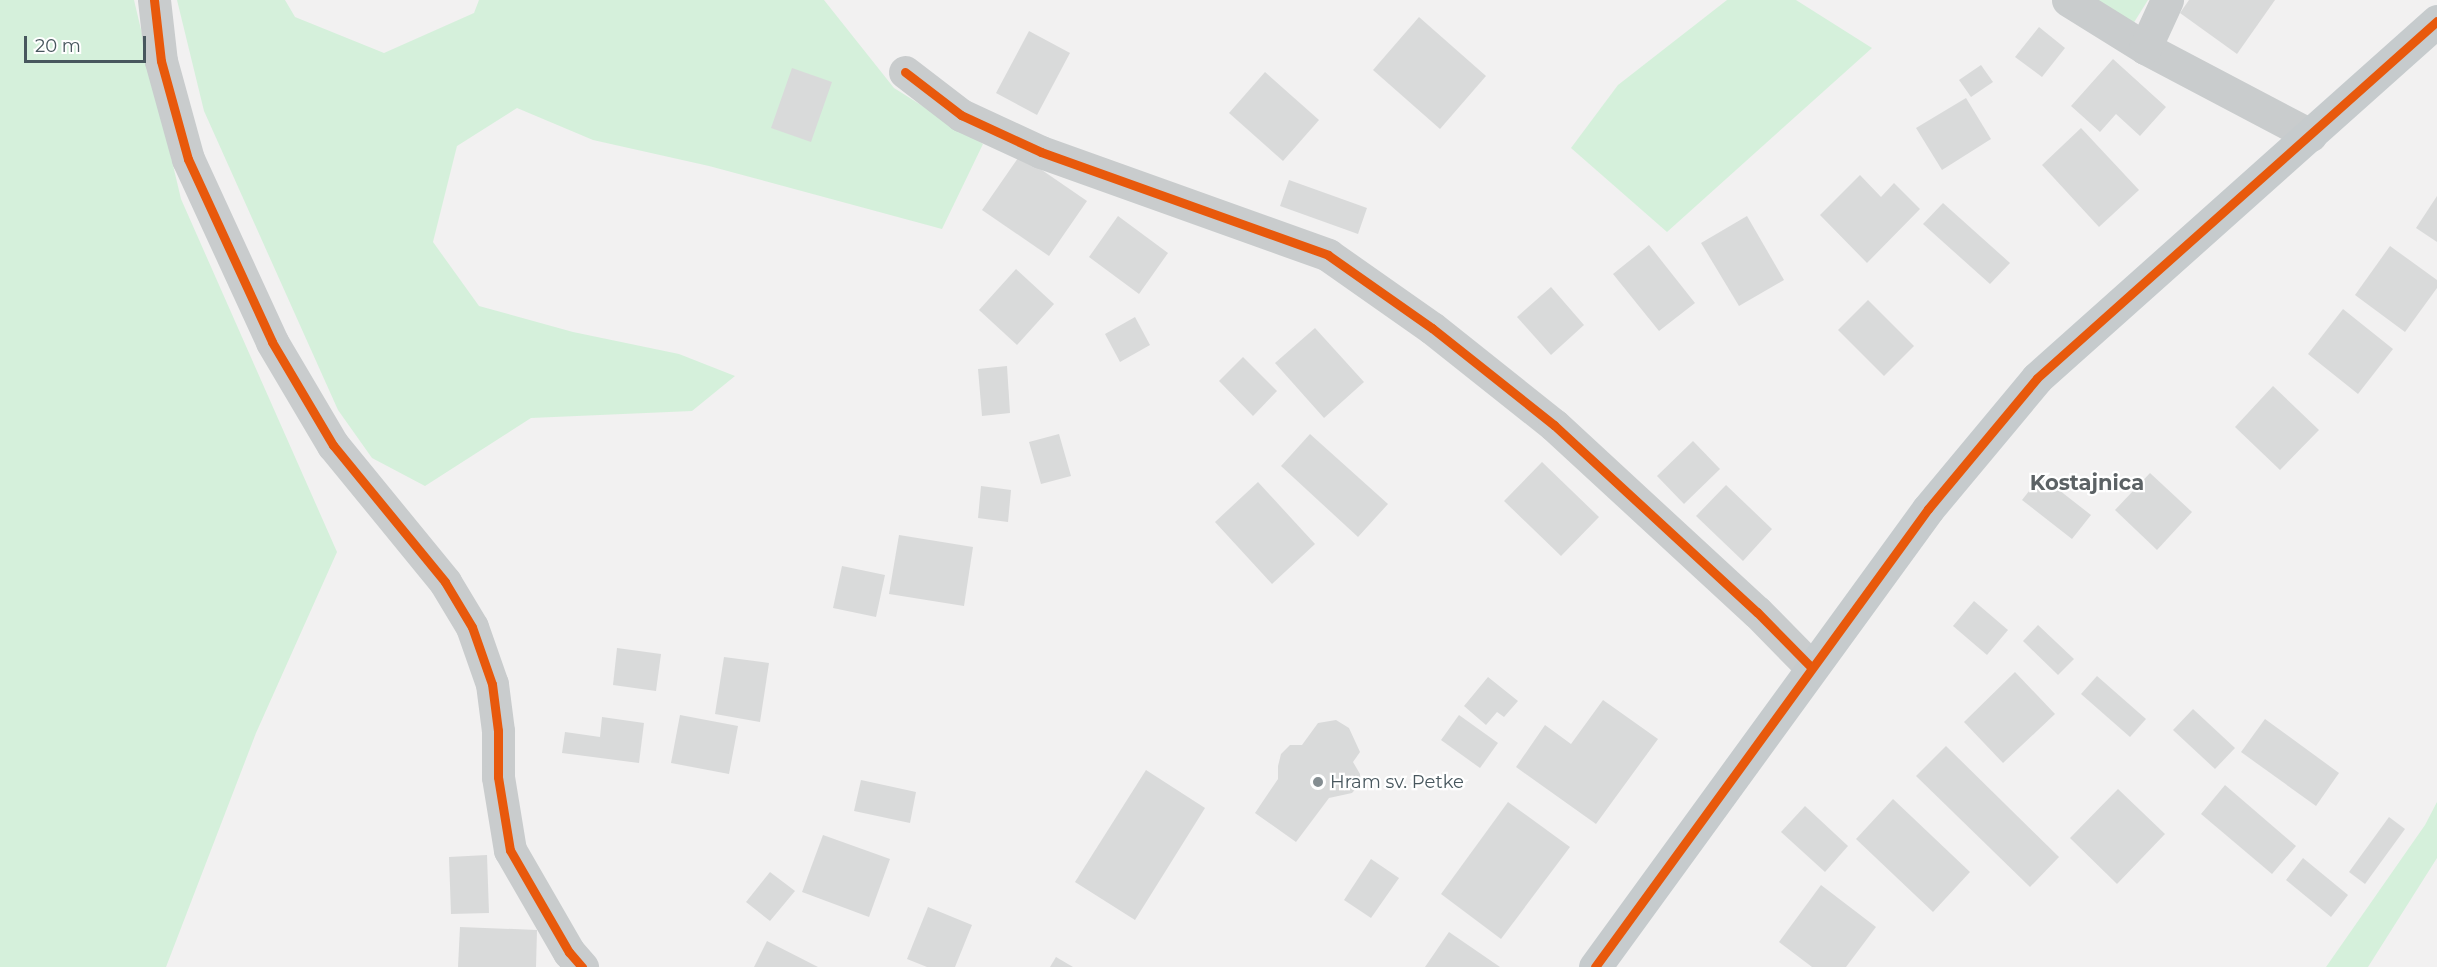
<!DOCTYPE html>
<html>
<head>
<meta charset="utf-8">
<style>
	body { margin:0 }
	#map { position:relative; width:2437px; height:967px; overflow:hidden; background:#f2f1f1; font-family:Montserrat,sans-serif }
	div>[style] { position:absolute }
	.green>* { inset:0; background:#d5f0db }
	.building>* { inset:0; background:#d9dada }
	.minor>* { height:33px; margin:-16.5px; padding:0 16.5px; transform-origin:16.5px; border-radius:16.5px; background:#c9cccd }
	.major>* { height:33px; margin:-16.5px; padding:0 16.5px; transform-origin:16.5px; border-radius:16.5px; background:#c6cbcd }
	.cycleway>* { height:9px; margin:-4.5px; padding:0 4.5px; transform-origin:4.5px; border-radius:4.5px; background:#e8590c }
	.dots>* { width:16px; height:16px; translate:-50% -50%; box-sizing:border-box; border:3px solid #fff; border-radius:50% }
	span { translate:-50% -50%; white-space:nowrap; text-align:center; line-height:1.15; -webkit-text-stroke:4.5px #fff; paint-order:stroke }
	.poi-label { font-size:18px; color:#48575e }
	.left { translate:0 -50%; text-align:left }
	.quarter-label { font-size:21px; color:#5c6265; font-weight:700 }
	.scale { position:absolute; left:24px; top:36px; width:122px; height:27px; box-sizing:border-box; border:3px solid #48575e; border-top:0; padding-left:8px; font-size:18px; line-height:21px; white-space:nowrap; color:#48575e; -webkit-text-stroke:4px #fff; paint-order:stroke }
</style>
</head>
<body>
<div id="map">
	<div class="green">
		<div style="clip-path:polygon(0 0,134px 0,181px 199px,337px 552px,256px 733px,166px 967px,0 967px)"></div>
		<div style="clip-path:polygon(177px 0,285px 0,295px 17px,384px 53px,474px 13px,479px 0,824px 0,894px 88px,983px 144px,942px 229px,709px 166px,593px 140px,517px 108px,457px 146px,433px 242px,479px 306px,573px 332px,679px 354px,735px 376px,692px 411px,531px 418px,425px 486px,372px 458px,338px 410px,204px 111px)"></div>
		<div style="clip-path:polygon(1727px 0,1796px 0,1872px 48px,1667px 232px,1571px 148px,1618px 85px)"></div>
		<div style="clip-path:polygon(2096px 0,2148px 0,2133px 24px)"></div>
		<div style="clip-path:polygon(2437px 802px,2437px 858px,2368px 967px,2326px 967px,2425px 825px)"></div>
	</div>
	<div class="building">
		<div style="clip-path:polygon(2189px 0,2275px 0,2237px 54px,2180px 13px)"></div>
		<div style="clip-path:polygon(1419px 17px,1486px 76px,1440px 129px,1373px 70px)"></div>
		<div style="clip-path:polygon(2039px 27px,2065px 48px,2042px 77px,2015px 57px)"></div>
		<div style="clip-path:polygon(1029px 31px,1070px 53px,1037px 115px,996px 93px)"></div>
		<div style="clip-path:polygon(2113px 59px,2166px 107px,2140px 136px,2116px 114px,2100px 132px,2071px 106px)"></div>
		<div style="clip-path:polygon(1981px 65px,1993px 82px,1971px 97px,1959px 80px)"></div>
		<div style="clip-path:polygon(792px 68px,832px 82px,811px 142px,771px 128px)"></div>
		<div style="clip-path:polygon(1265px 72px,1319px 120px,1283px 161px,1229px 113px)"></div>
		<div style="clip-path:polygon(1966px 98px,1991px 139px,1942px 170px,1916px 128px)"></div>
		<div style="clip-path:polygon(2081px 128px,2139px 190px,2099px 227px,2042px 165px)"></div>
		<div style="clip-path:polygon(1020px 155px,1087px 201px,1049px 256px,982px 210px)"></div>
		<div style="clip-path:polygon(1860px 175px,1881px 197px,1894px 183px,1920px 209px,1867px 263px,1820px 215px)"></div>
		<div style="clip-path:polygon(1289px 180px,1367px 208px,1358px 234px,1280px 206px)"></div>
		<div style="clip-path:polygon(2437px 196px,2437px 242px,2416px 228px)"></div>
		<div style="clip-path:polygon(1943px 203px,2010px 263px,1990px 284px,1923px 224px)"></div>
		<div style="clip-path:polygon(1118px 216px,1168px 253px,1139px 294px,1089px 257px)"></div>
		<div style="clip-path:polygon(1747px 216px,1784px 280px,1739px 306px,1701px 243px)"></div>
		<div style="clip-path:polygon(1649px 245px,1695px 303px,1659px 331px,1613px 274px)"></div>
		<div style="clip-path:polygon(2390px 246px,2437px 280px,2437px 288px,2405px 332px,2355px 295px)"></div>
		<div style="clip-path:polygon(1016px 269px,1054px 304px,1017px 345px,979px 310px)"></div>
		<div style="clip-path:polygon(1551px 287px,1584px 325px,1551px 355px,1517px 317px)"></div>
		<div style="clip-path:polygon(1868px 300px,1914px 346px,1884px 376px,1838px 330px)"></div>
		<div style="clip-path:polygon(2343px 309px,2393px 349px,2358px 394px,2308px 354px)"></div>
		<div style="clip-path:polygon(1135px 317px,1150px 345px,1120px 362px,1105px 334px)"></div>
		<div style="clip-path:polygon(1315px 328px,1364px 382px,1324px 418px,1275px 363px)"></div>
		<div style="clip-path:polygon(1243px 357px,1277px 391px,1253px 416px,1219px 381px)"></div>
		<div style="clip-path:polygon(1007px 366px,1010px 413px,982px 416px,978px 369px)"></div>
		<div style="clip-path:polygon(2273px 386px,2319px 430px,2280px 470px,2235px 427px)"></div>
		<div style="clip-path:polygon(1059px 434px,1071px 476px,1041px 484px,1029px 442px)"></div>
		<div style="clip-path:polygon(1310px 434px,1388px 504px,1358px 537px,1281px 466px)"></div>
		<div style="clip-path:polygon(1693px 441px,1720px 469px,1684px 504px,1657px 476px)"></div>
		<div style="clip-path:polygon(1542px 462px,1599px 517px,1561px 556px,1504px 501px)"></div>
		<div style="clip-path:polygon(2150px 473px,2192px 512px,2157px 550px,2115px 510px)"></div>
		<div style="clip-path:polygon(2041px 476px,2091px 515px,2072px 539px,2022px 500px)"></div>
		<div style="clip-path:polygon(1258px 482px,1315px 544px,1272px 584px,1215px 522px)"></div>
		<div style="clip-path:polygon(1726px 485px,1772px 529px,1743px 561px,1696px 516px)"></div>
		<div style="clip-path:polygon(981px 486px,1011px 490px,1008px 522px,978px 518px)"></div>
		<div style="clip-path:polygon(899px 535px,973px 547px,964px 606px,889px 594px)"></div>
		<div style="clip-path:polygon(842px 566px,885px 575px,876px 617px,833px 608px)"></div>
		<div style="clip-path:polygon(1974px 601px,2008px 630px,1987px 655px,1953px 626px)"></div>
		<div style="clip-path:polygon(2038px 625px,2074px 659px,2058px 675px,2023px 641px)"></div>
		<div style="clip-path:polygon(617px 648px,661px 654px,656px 691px,613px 685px)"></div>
		<div style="clip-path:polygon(724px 657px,769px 663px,760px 722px,715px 714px)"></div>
		<div style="clip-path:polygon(2015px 672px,2055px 714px,2003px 763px,1964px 722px)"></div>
		<div style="clip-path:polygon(2097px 676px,2146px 719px,2130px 737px,2081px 694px)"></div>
		<div style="clip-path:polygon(1488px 677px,1518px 701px,1504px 717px,1497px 712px,1486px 725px,1464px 706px)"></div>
		<div style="clip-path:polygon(1603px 700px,1658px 739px,1596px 824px,1516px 767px,1545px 725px,1571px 744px)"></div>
		<div style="clip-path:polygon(2193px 709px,2235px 748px,2215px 769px,2173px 730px)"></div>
		<div style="clip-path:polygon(680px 715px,738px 726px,729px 774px,671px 763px)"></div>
		<div style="clip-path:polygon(1459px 715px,1498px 743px,1480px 768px,1441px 740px)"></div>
		<div style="clip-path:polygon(602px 717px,644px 723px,639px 763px,562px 753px,565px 732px,600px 737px)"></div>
		<div style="clip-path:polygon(2265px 719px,2339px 773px,2316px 806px,2241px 752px)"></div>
		<div style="clip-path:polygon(1336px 720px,1349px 728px,1360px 752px,1353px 762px,1360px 774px,1360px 784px,1352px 793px,1329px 798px,1296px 842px,1255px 813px,1278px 779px,1278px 766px,1281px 754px,1290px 745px,1302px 745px,1318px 723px)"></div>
		<div style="clip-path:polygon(1946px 746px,2059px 857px,2030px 887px,1916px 776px)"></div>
		<div style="clip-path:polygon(1146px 770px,1205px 808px,1135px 920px,1075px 882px)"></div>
		<div style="clip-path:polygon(861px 780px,916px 792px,910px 823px,854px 811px)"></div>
		<div style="clip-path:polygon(2225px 785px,2296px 846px,2272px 874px,2201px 814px)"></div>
		<div style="clip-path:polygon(2118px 789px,2165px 834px,2117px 884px,2070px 838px)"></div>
		<div style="clip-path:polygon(1893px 799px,1970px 872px,1933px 912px,1856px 839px)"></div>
		<div style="clip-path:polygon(1508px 802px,1570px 847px,1501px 939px,1441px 894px)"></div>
		<div style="clip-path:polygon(1805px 806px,1848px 846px,1825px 872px,1781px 832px)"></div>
		<div style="clip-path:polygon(2389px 817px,2405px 829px,2365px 884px,2349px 872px)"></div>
		<div style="clip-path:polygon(823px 835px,890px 859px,869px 917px,802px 892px)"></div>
		<div style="clip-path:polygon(487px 855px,489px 913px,451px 914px,449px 857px)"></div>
		<div style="clip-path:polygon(2303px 858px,2348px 895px,2331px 917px,2286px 880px)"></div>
		<div style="clip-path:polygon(1371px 859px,1399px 878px,1371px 918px,1344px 900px)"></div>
		<div style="clip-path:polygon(770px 872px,795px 891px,770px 921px,746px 902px)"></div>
		<div style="clip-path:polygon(1821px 885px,1876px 927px,1846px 967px,1812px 967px,1779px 942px)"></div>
		<div style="clip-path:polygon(928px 907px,972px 925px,955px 967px,927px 967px,907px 959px)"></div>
		<div style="clip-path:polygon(460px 927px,537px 930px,536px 967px,458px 967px)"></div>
		<div style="clip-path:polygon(1449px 932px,1500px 967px,1425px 967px)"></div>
		<div style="clip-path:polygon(767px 941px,818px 967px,754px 967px)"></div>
		<div style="clip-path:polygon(1056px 957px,1073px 967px,1050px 967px)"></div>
	</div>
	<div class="minor">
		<div style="left:154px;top:0;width:61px;rotate:83.5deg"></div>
		<div style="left:161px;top:61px;width:102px;rotate:74.6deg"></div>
		<div style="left:188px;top:159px;width:201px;rotate:65.3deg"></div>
		<div style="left:272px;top:342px;width:120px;rotate:59.4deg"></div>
		<div style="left:333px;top:445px;width:177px;rotate:50.7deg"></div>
		<div style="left:445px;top:582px;width:52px;rotate:59deg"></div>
		<div style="left:472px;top:627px;width:60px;rotate:70.7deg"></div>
		<div style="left:492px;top:684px;width:47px;rotate:82.7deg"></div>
		<div style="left:498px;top:731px;width:46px;rotate:90deg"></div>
		<div style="left:498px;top:777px;width:74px;rotate:80.7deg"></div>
		<div style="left:510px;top:850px;width:118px;rotate:60deg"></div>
		<div style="left:569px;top:952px;width:20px;rotate:49deg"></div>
		<div style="left:2068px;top:0;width:91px;rotate:31.9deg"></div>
		<div style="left:2145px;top:48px;width:187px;rotate:27.8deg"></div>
		<div style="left:2145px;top:48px;width:53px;rotate:-65.4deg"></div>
		<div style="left:905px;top:72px;width:71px;rotate:37.5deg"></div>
		<div style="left:961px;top:115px;width:88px;rotate:24.8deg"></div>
		<div style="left:1041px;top:152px;width:305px;rotate:19.7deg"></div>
		<div style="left:1328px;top:255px;width:127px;rotate:35.1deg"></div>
		<div style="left:1432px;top:328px;width:156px;rotate:38.5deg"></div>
		<div style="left:1554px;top:425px;width:276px;rotate:42.7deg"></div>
		<div style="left:1757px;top:612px;width:78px;rotate:45.5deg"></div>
	</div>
	<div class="major">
		<div style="left:1595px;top:967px;width:566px;rotate:-53.98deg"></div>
		<div style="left:1928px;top:509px;width:170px;rotate:-50.2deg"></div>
		<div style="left:2037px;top:378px;width:536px;rotate:-41.75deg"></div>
	</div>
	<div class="cycleway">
		<div style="left:154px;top:0;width:61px;rotate:83.5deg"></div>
		<div style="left:161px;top:61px;width:102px;rotate:74.6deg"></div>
		<div style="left:188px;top:159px;width:201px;rotate:65.3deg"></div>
		<div style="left:272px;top:342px;width:120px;rotate:59.4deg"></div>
		<div style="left:333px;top:445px;width:177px;rotate:50.7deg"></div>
		<div style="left:445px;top:582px;width:52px;rotate:59deg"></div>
		<div style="left:472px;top:627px;width:60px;rotate:70.7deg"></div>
		<div style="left:492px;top:684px;width:47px;rotate:82.7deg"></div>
		<div style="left:498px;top:731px;width:46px;rotate:90deg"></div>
		<div style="left:498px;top:777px;width:74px;rotate:80.7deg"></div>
		<div style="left:510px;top:850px;width:118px;rotate:60deg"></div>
		<div style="left:569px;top:952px;width:20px;rotate:49deg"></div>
		<div style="left:905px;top:72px;width:71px;rotate:37.5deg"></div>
		<div style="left:961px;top:115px;width:88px;rotate:24.8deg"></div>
		<div style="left:1041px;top:152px;width:305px;rotate:19.7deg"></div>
		<div style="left:1328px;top:255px;width:127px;rotate:35.1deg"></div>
		<div style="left:1432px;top:328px;width:156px;rotate:38.5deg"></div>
		<div style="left:1554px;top:425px;width:276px;rotate:42.7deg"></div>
		<div style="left:1757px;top:612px;width:78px;rotate:45.5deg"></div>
		<div style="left:1595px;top:967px;width:566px;rotate:-53.98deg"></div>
		<div style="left:1928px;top:509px;width:170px;rotate:-50.2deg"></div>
		<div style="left:2037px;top:378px;width:536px;rotate:-41.75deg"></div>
	</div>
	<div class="dots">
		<div style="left:1318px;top:782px;background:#848d91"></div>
	</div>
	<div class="poi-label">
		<span class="left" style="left:1330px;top:782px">Hram sv. Petke</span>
	</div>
	<div class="quarter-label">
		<span style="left:2087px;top:483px">Kostajnica</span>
	</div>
	<div class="scale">20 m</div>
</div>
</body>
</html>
